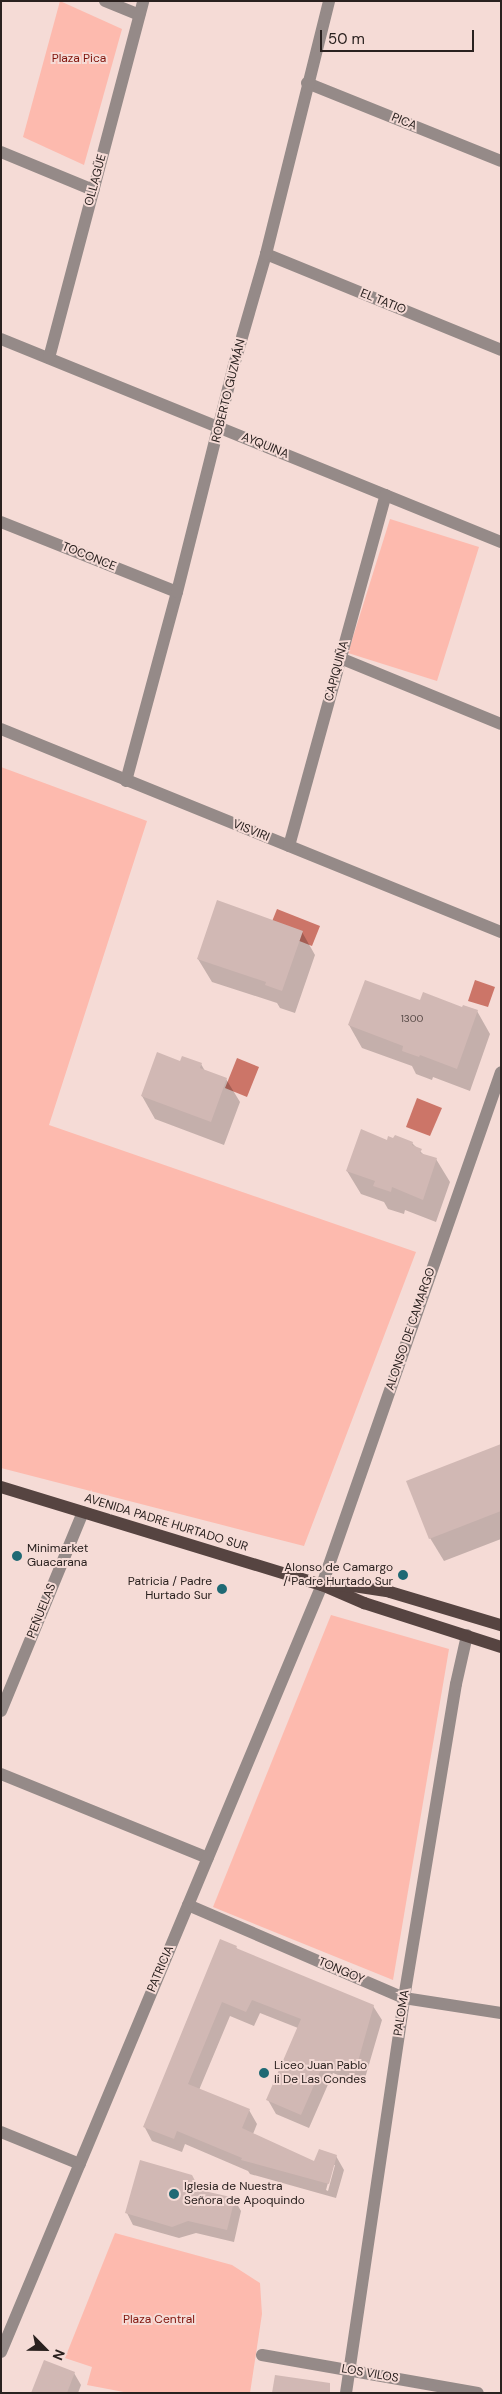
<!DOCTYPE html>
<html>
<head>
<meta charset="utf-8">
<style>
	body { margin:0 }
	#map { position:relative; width:502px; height:2394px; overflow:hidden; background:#f5dbd6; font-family:"DM Sans",sans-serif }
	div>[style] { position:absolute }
	.green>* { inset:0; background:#fdbaae }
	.water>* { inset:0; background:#cc7568 }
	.shadow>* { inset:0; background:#0003 }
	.building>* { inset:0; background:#d1b8b4 }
	.minor>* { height:12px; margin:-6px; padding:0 6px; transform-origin:6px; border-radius:6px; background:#958a88 }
	.major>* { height:12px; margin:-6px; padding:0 6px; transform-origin:6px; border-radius:6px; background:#564441 }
	.dots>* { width:14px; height:14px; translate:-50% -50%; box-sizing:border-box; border:2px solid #f5dbd6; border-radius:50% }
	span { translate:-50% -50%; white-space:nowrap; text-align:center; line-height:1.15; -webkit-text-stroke:4px #f5dbd6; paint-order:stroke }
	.number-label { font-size:10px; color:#544744 }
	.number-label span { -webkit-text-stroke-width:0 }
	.park-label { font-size:12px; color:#80150d }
	.street-label { font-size:12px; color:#2a211f }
	.poi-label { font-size:12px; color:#2a211f }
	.left { translate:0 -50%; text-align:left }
	.right { translate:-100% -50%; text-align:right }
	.frame { position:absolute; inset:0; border:2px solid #2a211f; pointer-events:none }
	.north { position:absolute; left:20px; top:2324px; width:50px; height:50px; -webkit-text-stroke:4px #f5dbd6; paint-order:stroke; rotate:113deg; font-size:14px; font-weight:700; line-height:20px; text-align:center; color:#2a211f }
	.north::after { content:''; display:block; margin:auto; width:18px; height:22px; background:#2a211f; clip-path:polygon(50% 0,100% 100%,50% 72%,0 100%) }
	.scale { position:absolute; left:320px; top:30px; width:154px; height:22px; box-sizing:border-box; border:2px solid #2a211f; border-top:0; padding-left:6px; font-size:15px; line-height:18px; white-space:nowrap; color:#2a211f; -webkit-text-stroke:4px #f5dbd6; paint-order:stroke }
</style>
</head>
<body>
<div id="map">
	<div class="green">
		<div style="clip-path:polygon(60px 1px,122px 29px,84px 165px,23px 137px)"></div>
		<div style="clip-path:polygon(390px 519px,479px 547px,437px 681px,348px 653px)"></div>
		<div style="clip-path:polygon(1px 767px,147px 821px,49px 1125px,416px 1252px,304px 1546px,1px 1468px)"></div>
		<div style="clip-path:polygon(331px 1615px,449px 1649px,393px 1980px,213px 1907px)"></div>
		<div style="clip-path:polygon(115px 2233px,232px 2265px,260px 2283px,262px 2314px,250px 2393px,129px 2393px,87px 2385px,92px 2367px,65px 2358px)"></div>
	</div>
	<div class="water">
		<div style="clip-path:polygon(277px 909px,320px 926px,312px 946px,269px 929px)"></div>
		<div style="clip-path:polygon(475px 980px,495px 987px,488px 1007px,468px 1001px)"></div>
		<div style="clip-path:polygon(237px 1058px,259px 1067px,247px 1097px,225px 1088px)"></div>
		<div style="clip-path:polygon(417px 1098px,442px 1108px,430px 1136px,406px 1127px)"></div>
	</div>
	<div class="shadow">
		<div style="clip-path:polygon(302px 932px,315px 955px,295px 1013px,280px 1008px,277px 1003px,212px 982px,198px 959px)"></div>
		<div style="clip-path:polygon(421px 1001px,477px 1011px,490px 1034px,470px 1091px,433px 1077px,432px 1080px,416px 1074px,412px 1066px,362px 1048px,349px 1025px)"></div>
		<div style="clip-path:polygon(181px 1062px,201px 1064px,205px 1071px,226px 1079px,240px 1102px,224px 1145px,155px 1119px,142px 1096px)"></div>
		<div style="clip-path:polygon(387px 1141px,412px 1143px,424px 1155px,436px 1159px,450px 1182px,436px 1222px,405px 1210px,404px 1214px,388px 1209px,384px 1202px,361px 1194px,347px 1171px)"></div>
		<div style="clip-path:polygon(501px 1445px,501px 1539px,444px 1561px,430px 1538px)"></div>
		<div style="clip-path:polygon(evenodd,236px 1947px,238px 1950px,373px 2006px,382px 2020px,363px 2085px,333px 2073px,309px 2128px,276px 2114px,268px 2100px,298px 2028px,260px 2013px,254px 2026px,230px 2016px,199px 2090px,249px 2110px,257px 2124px,253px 2134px,314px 2162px,336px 2156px,344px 2170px,336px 2198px,250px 2174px,248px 2171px,185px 2144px,182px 2152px,152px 2141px,144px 2126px,236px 1947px,333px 2165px,335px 2165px,328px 2191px,326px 2190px,333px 2165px)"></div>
		<div style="clip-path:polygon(200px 2191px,234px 2199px,241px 2211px,234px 2242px,196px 2233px,179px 2238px,133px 2225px,127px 2213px)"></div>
		<div style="clip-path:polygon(74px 2373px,81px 2385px,78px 2393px,32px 2393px)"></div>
	</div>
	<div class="building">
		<div style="clip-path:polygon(217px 900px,303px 931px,282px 991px,265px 985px,266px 982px,197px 959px)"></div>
		<div style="clip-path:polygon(365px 980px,420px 1000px,423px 992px,462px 1007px,463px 1005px,478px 1010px,457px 1069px,420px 1055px,419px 1057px,402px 1051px,403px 1046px,348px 1025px)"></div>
		<div style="clip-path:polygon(157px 1052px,180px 1061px,182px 1056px,202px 1063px,200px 1068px,227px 1078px,211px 1122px,141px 1096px)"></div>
		<div style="clip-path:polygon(361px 1129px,387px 1140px,388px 1136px,393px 1138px,395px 1135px,413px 1142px,412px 1145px,422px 1149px,420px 1153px,437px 1158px,423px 1200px,392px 1187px,391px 1192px,373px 1186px,375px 1181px,346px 1171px)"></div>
		<div style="clip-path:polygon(501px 1444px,501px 1511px,429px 1539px,406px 1481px)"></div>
		<div style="clip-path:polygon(220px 1939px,237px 1946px,236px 1948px,374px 2005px,355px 2072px,325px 2060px,301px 2115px,266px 2100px,301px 2019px,252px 2000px,246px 2012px,222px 2002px,188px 2084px,250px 2109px,242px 2128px,314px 2161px,319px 2149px,337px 2155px,329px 2184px,241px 2160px,242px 2158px,177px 2131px,174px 2139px,143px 2127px)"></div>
		<div style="clip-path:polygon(140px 2160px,192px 2175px,200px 2190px,235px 2198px,227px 2230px,188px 2221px,172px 2227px,125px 2213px)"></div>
		<div style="clip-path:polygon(44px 2360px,75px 2372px,67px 2393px,31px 2393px)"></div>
		<div style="clip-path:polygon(275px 2375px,330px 2383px,330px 2393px,272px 2393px)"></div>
	</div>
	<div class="minor">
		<div style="left:105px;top:1px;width:37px;rotate:22deg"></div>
		<div style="left:307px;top:83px;width:209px;rotate:21.9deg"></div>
		<div style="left:1px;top:152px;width:100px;rotate:22.4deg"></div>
		<div style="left:266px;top:254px;width:254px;rotate:22.2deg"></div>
		<div style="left:1px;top:339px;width:540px;rotate:22.1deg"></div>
		<div style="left:49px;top:358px;width:369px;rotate:-75.2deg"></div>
		<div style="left:1px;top:522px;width:189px;rotate:21.7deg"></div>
		<div style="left:340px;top:658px;width:174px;rotate:22.3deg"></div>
		<div style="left:1px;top:729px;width:540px;rotate:22.1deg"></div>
		<div style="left:126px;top:781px;width:196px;rotate:-74.9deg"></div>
		<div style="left:177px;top:592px;width:234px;rotate:-75.9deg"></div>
		<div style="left:234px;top:365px;width:116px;rotate:-73.9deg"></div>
		<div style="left:266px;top:254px;width:261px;rotate:-76deg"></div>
		<div style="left:289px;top:846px;width:364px;rotate:-74.6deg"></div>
		<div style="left:1px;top:1711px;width:215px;rotate:-67.6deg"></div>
		<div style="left:1px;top:1774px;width:223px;rotate:22.1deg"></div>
		<div style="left:188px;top:1905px;width:235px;rotate:23.3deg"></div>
		<div style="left:404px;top:1998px;width:98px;rotate:8.8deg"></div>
		<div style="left:1px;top:2132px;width:85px;rotate:22.1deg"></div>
		<div style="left:1px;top:2352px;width:831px;rotate:-67.29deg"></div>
		<div style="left:322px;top:1585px;width:543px;rotate:-70.76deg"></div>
		<div style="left:262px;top:2355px;width:219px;rotate:10deg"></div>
		<div style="left:346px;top:2393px;width:399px;rotate:-81.6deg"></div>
		<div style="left:404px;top:1998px;width:318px;rotate:-80.6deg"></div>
		<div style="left:456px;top:1684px;width:50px;rotate:-77.3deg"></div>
	</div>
	<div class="major">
		<div style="left:1px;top:1487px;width:336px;rotate:17deg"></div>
		<div style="left:322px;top:1585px;width:46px;rotate:23.2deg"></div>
		<div style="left:364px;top:1603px;width:144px;rotate:17.8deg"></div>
		<div style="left:327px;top:1585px;width:33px;rotate:3deg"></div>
		<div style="left:360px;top:1587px;width:30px;rotate:9deg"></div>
		<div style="left:390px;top:1592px;width:116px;rotate:16.6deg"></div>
	</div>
	<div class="dots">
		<div style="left:17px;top:1556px;background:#1f6974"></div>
		<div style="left:403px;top:1575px;background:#1f6974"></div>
		<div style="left:222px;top:1589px;background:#1f6974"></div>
		<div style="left:264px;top:2073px;background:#1f6974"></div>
		<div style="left:174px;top:2194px;background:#1f6974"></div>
	</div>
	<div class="number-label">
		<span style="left:412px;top:1019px">1300</span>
	</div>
	<div class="park-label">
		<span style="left:79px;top:59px">Plaza Pica</span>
		<span style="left:159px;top:2320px">Plaza Central</span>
	</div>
	<div class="street-label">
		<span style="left:404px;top:122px;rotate:22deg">PICA</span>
		<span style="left:96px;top:180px;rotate:-75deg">OLLAGÜE</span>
		<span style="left:383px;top:302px;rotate:22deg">EL TATIO</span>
		<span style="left:229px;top:391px;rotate:-76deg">ROBERTO GUZMÁN</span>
		<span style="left:265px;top:446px;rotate:22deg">AYQUINA</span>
		<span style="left:89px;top:557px;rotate:22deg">TOCONCE</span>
		<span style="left:337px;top:671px;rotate:-75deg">CAPIQUIÑA</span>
		<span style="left:251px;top:831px;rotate:22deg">VISVIRI</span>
		<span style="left:411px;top:1329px;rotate:-71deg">ALONSO DE CAMARGO</span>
		<span style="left:166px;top:1523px;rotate:17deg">AVENIDA PADRE HURTADO SUR</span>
		<span style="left:42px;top:1611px;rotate:-68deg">PEÑUELAS</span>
		<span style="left:161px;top:1969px;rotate:-67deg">PATRICIA</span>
		<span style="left:341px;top:1971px;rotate:23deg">TONGOY</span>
		<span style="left:402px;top:2013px;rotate:-81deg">PALOMA</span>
		<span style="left:370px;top:2374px;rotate:10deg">LOS VILOS</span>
	</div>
	<div class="poi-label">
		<span class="left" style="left:27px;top:1556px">Minimarket<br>Guacarana</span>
		<span class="right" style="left:393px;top:1575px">Alonso de Camargo<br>/ Padre Hurtado Sur</span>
		<span class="right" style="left:212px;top:1589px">Patricia / Padre<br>Hurtado Sur</span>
		<span class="left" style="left:274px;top:2073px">Liceo Juan Pablo<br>Ii De Las Condes</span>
		<span class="left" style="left:184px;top:2194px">Iglesia de Nuestra<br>Señora de Apoquindo</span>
	</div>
	<div class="frame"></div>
	<div class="north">N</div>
	<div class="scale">50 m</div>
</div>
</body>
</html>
